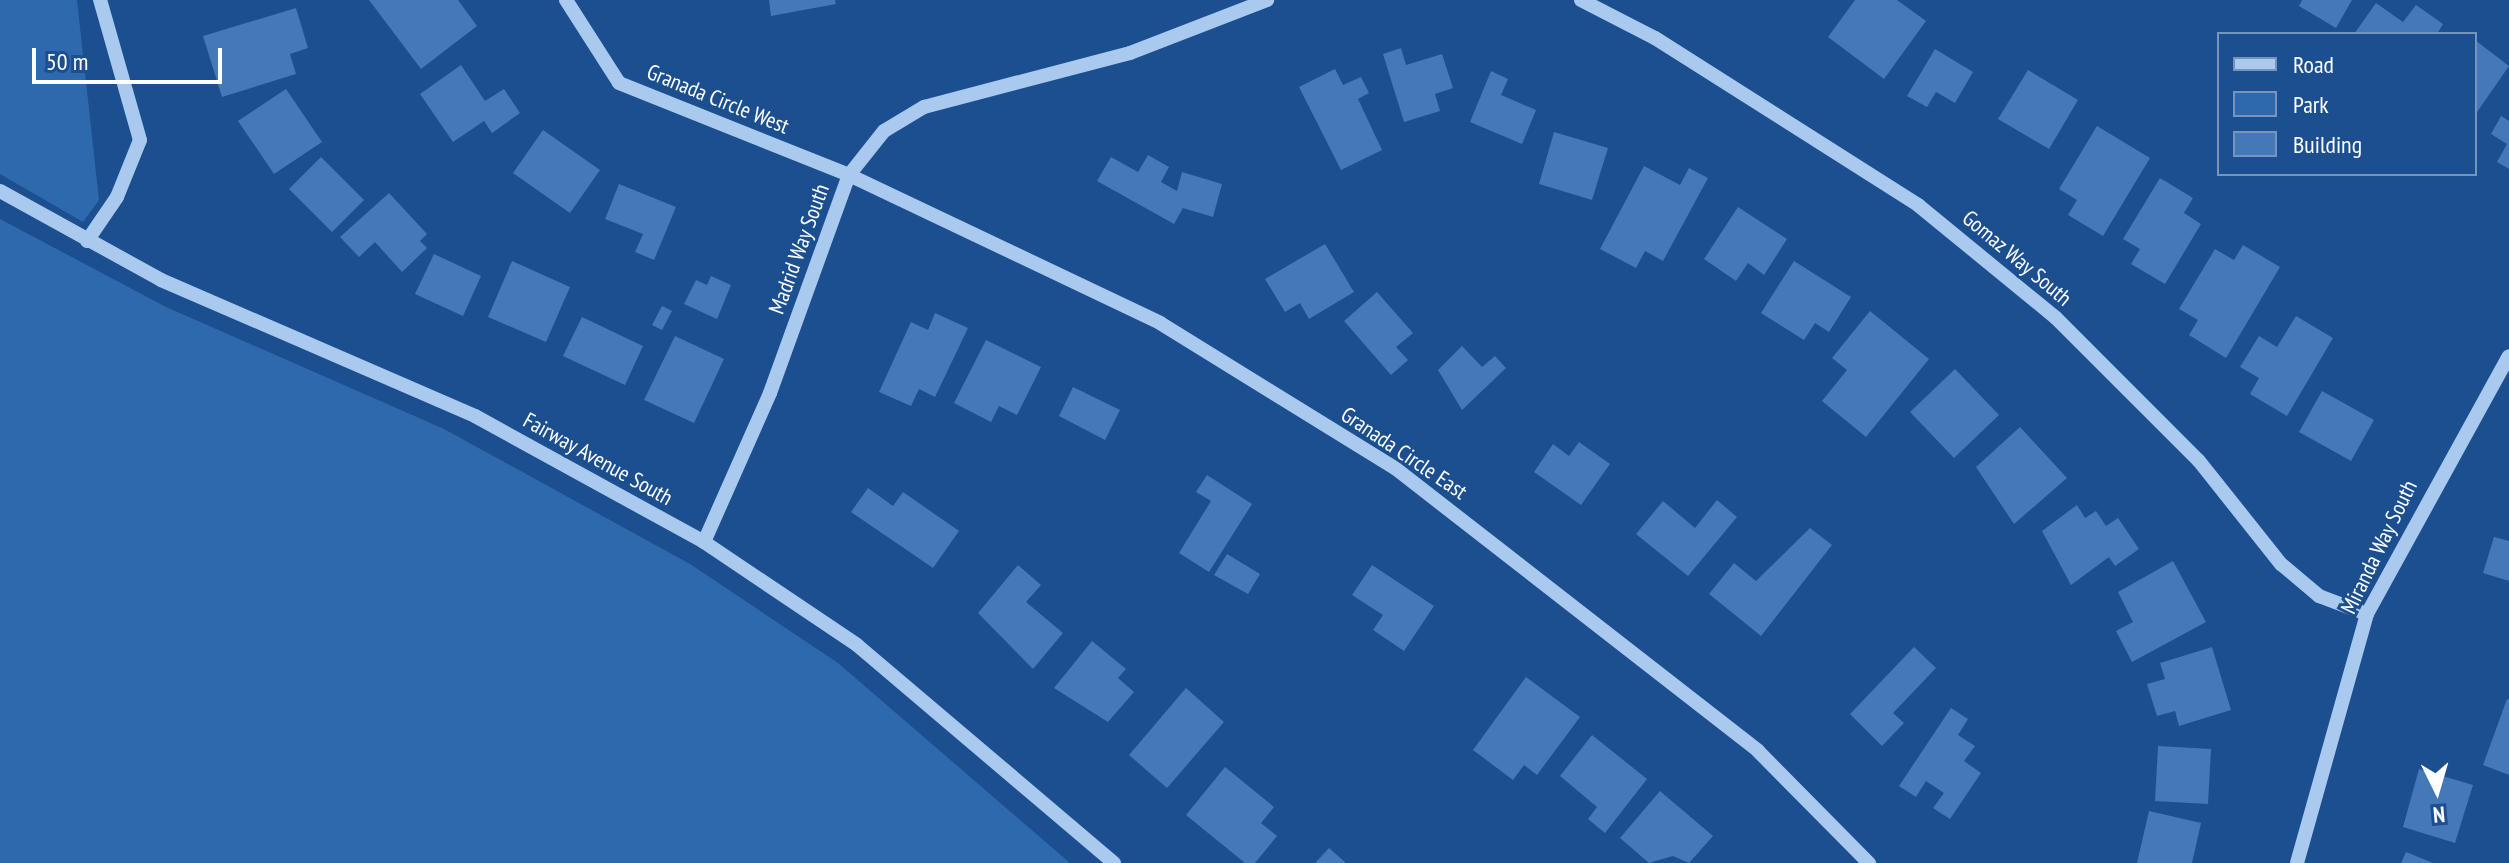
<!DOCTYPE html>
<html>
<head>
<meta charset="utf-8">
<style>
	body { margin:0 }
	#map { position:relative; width:2509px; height:863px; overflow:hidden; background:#1b4f8f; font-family:"PT Sans Narrow",sans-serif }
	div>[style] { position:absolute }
	.green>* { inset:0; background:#2e69ad }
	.building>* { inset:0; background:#4478b7 }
	.minor>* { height:14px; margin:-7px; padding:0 7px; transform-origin:7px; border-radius:7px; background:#a9c9ee }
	span { translate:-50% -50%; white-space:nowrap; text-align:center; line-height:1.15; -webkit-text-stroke:6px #1b4f8f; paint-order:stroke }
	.street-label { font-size:22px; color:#fff }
	.legend { position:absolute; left:2217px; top:32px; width:260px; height:144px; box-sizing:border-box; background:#1b4f8f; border:2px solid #7695bc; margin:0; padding:10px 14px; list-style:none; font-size:24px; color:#fff }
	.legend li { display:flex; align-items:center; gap:16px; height:40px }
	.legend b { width:40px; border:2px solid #7695bc }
	.north { position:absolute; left:2397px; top:751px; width:80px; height:80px; -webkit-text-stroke:6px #1b4f8f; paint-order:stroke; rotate:175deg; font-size:22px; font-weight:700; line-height:32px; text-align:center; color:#fff }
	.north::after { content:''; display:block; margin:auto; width:28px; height:36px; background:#fff; clip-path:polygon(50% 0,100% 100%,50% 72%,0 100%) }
	.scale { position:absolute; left:32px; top:48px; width:190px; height:36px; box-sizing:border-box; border:4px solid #fff; border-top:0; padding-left:10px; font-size:24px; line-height:28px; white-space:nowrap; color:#fff; -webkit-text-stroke:6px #1b4f8f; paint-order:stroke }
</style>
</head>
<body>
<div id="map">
	<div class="green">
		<div style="clip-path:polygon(0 0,77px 0,99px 200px,83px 222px,0 174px)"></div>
		<div style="clip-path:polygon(0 219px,166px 307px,444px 429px,690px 564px,838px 663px,1070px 863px,0 863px)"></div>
	</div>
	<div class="building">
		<div style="clip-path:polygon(369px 0,458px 0,477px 26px,421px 69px)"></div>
		<div style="clip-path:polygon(769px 0,835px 0,836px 4px,771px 16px)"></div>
		<div style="clip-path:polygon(1855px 0,1897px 0,1926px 21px,1884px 79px,1828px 37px)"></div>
		<div style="clip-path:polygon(2302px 0,2352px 0,2336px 28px,2299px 6px)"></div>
		<div style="clip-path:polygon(2376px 3px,2403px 22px,2416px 5px,2443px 24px,2437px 34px,2354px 34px)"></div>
		<div style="clip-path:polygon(296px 8px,308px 48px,290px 54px,296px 74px,222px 97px,203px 36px)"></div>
		<div style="clip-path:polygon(2475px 40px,2509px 66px,2475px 115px)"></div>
		<div style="clip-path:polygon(1401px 48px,1406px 65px,1442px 54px,1453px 88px,1435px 94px,1440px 111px,1404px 122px,1383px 54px)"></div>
		<div style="clip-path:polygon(1935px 49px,1973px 72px,1955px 103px,1936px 92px,1927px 107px,1907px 96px)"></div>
		<div style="clip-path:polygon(461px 65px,485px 101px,504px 89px,520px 113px,492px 133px,484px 121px,453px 142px,420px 94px)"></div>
		<div style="clip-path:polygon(1335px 69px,1343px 85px,1361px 77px,1369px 93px,1358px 99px,1382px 150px,1341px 170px,1299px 87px)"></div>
		<div style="clip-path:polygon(2028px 70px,2078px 100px,2049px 149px,1998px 119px)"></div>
		<div style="clip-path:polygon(1491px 71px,1508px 79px,1501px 95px,1536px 110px,1522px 144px,1470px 122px)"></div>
		<div style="clip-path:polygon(286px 89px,322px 142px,274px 174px,238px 121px)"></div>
		<div style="clip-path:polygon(2501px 116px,2509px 121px,2509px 169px,2497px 162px,2507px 144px,2491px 134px)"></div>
		<div style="clip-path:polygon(2097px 126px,2150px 158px,2103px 236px,2068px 215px,2077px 200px,2059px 189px)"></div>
		<div style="clip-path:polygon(543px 130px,600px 170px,570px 213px,513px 173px)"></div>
		<div style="clip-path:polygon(1554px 132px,1608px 148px,1592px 200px,1539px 184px)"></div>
		<div style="clip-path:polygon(1148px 155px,1169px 167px,1161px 182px,1177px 191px,1182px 172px,1222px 184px,1213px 217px,1183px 208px,1174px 224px,1097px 181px,1111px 157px,1138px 172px)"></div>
		<div style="clip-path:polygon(321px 157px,364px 200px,332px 232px,289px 189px)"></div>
		<div style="clip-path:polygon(1644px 166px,1680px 185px,1689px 168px,1708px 178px,1663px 261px,1645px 251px,1636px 268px,1600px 249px)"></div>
		<div style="clip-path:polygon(2160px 178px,2193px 198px,2184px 213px,2201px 224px,2165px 284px,2131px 264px,2140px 249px,2123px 239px)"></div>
		<div style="clip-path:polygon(619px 184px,676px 207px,654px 260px,635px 252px,643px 234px,605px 219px)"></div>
		<div style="clip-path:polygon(389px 193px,427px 234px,420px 241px,427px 248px,402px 272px,375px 242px,359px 257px,340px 237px)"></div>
		<div style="clip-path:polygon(1738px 207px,1787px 239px,1764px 275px,1748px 263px,1736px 281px,1704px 259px)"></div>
		<div style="clip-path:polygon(1325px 244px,1354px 292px,1309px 319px,1300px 303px,1285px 312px,1265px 279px)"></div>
		<div style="clip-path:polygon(2243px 245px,2280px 267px,2226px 358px,2189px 335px,2198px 320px,2179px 309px,2215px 249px,2234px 260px)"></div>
		<div style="clip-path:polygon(434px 254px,481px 276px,463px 316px,415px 294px)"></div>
		<div style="clip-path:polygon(512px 261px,570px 287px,546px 342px,488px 317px)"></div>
		<div style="clip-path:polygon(1794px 261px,1851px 297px,1829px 332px,1815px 323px,1804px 340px,1761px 313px)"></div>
		<div style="clip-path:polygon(711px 276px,731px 285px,717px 319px,684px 304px,696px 280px,707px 285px)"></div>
		<div style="clip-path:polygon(1377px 292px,1413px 333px,1396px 347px,1408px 360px,1391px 375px,1344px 321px)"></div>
		<div style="clip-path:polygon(662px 306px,672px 311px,662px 330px,652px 325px)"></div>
		<div style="clip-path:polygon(1870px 311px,1929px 359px,1866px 437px,1822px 401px,1847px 370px,1832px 358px)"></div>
		<div style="clip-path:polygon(935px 313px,968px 328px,935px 397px,919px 389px,911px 406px,879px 392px,911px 322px,928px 330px)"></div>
		<div style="clip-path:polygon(2296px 316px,2333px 338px,2287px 416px,2250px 394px,2259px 378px,2240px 367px,2259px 336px,2277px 347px)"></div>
		<div style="clip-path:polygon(582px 317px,643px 346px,625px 385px,563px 356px)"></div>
		<div style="clip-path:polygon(675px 336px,724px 359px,694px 423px,644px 400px)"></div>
		<div style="clip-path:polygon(986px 340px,1041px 367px,1017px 415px,999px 406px,991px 422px,954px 403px)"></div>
		<div style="clip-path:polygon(1462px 346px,1482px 367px,1495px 356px,1506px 368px,1462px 410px,1438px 370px)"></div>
		<div style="clip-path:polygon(1955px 369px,1999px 415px,1954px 458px,1910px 412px)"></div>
		<div style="clip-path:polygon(1073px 387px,1120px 410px,1105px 440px,1059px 416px)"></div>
		<div style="clip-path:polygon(2322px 391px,2374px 420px,2351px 461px,2299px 432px)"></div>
		<div style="clip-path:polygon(2020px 427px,2067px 478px,2014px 524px,1976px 467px)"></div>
		<div style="clip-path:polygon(1579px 442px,1610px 464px,1581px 505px,1534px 472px,1553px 444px,1569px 456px)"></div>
		<div style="clip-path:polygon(1207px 475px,1252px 504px,1209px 572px,1179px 553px,1211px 501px,1196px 492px)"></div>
		<div style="clip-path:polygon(868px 488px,893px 506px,903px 492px,959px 531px,933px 568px,851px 512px)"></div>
		<div style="clip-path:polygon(1717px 500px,1737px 517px,1688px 576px,1636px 534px,1663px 501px,1695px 528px)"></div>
		<div style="clip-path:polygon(2077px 505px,2085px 518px,2096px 511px,2106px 526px,2118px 518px,2139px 549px,2115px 566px,2109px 557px,2071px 585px,2042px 531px)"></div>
		<div style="clip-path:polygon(1810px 528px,1832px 545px,1761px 636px,1709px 594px,1734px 563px,1756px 581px)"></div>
		<div style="clip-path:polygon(2494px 537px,2509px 541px,2509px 581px,2483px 573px)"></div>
		<div style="clip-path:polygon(1227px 554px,1260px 574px,1248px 594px,1214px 575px)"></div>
		<div style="clip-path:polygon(2173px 561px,2206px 622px,2132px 662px,2116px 631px,2133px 622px,2118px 592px)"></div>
		<div style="clip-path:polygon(1018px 565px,1041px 585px,1026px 602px,1063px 633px,1033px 669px,978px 613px)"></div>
		<div style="clip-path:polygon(1372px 565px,1434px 606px,1404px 651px,1373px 630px,1383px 615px,1352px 595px)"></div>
		<div style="clip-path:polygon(1092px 641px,1126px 669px,1118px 678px,1134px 692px,1108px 722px,1054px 688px)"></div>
		<div style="clip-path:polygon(1914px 647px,1936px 668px,1893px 713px,1904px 723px,1882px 746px,1850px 714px)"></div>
		<div style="clip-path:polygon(2212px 647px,2231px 710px,2179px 726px,2175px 711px,2157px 716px,2147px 684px,2165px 679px,2160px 663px)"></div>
		<div style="clip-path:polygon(1526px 677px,1580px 717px,1537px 775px,1524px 765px,1513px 780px,1473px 750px)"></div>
		<div style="clip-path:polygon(1186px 688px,1224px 722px,1167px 788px,1129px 755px)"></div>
		<div style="clip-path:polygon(2507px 699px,2509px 700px,2509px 775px,2483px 765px)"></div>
		<div style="clip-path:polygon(1951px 708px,1968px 719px,1958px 735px,1975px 746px,1964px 761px,1981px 773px,1950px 819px,1933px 808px,1944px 793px,1926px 781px,1916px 797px,1899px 786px)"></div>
		<div style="clip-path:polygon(1592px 735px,1647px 779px,1605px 833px,1588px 819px,1597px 807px,1560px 776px)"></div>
		<div style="clip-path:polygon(2158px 746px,2211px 749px,2208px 804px,2155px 801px)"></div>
		<div style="clip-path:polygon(1225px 767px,1274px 807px,1261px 823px,1277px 836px,1255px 863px,1245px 863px,1186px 815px)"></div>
		<div style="clip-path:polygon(2419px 769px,2473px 785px,2455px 843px,2403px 827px)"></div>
		<div style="clip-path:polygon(1660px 791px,1713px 836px,1689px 863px,1673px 856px,1649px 863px,1620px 838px)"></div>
		<div style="clip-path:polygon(2149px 811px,2201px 823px,2192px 863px,2137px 863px)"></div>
		<div style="clip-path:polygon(1329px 848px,1346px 863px,1315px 863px)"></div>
		<div style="clip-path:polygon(2406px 852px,2433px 863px,2401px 863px)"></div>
	</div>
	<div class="minor">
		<div style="left:566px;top:0;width:98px;rotate:57.4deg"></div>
		<div style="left:619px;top:83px;width:248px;rotate:21.8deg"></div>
		<div style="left:849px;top:175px;width:344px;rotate:25.4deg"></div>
		<div style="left:1160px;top:323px;width:276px;rotate:31.7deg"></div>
		<div style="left:1395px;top:468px;width:460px;rotate:37.9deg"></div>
		<div style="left:1758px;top:751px;width:158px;rotate:45.3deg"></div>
		<div style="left:1581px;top:0;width:83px;rotate:27.2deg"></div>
		<div style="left:1655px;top:38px;width:312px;rotate:32.4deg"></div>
		<div style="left:1918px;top:205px;width:178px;rotate:39.3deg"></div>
		<div style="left:2056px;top:318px;width:202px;rotate:45deg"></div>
		<div style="left:2199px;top:461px;width:132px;rotate:51.5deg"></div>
		<div style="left:2281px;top:564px;width:50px;rotate:40.1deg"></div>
		<div style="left:2319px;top:596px;width:51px;rotate:20.6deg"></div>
		<div style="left:0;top:191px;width:184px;rotate:28.9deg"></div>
		<div style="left:161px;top:280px;width:342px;rotate:23.4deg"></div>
		<div style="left:475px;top:416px;width:261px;rotate:28.8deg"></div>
		<div style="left:704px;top:542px;width:184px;rotate:33.9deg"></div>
		<div style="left:857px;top:645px;width:337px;rotate:40.3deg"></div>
		<div style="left:87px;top:241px;width:53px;rotate:-55.7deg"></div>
		<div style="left:117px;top:197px;width:61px;rotate:-68deg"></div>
		<div style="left:140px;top:140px;width:146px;rotate:-105.9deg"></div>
		<div style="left:704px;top:542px;width:163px;rotate:-66.1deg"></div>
		<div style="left:770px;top:393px;width:232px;rotate:-70.1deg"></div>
		<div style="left:849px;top:175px;width:56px;rotate:-51.5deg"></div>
		<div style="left:884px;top:131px;width:47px;rotate:-31deg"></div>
		<div style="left:924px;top:107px;width:213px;rotate:-14.7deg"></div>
		<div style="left:1130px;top:53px;width:147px;rotate:-21.1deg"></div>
		<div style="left:2297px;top:863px;width:259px;rotate:-74.3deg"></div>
		<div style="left:2367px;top:614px;width:294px;rotate:-61.2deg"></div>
	</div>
	<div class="street-label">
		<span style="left:718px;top:99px;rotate:22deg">Granada Circle West</span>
		<span style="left:799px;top:249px;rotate:-70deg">Madrid Way South</span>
		<span style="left:2017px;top:258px;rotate:40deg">Gomaz Way South</span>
		<span style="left:1404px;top:453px;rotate:34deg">Granada Circle East</span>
		<span style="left:598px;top:459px;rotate:29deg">Fairway Avenue South</span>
		<span style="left:2379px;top:547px;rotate:-64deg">Miranda Way South</span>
	</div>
	<ul class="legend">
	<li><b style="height:10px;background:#a9c9ee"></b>Road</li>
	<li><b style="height:22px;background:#2e69ad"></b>Park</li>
	<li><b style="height:22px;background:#4478b7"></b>Building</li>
	</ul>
	<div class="north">N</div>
	<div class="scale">50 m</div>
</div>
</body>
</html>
